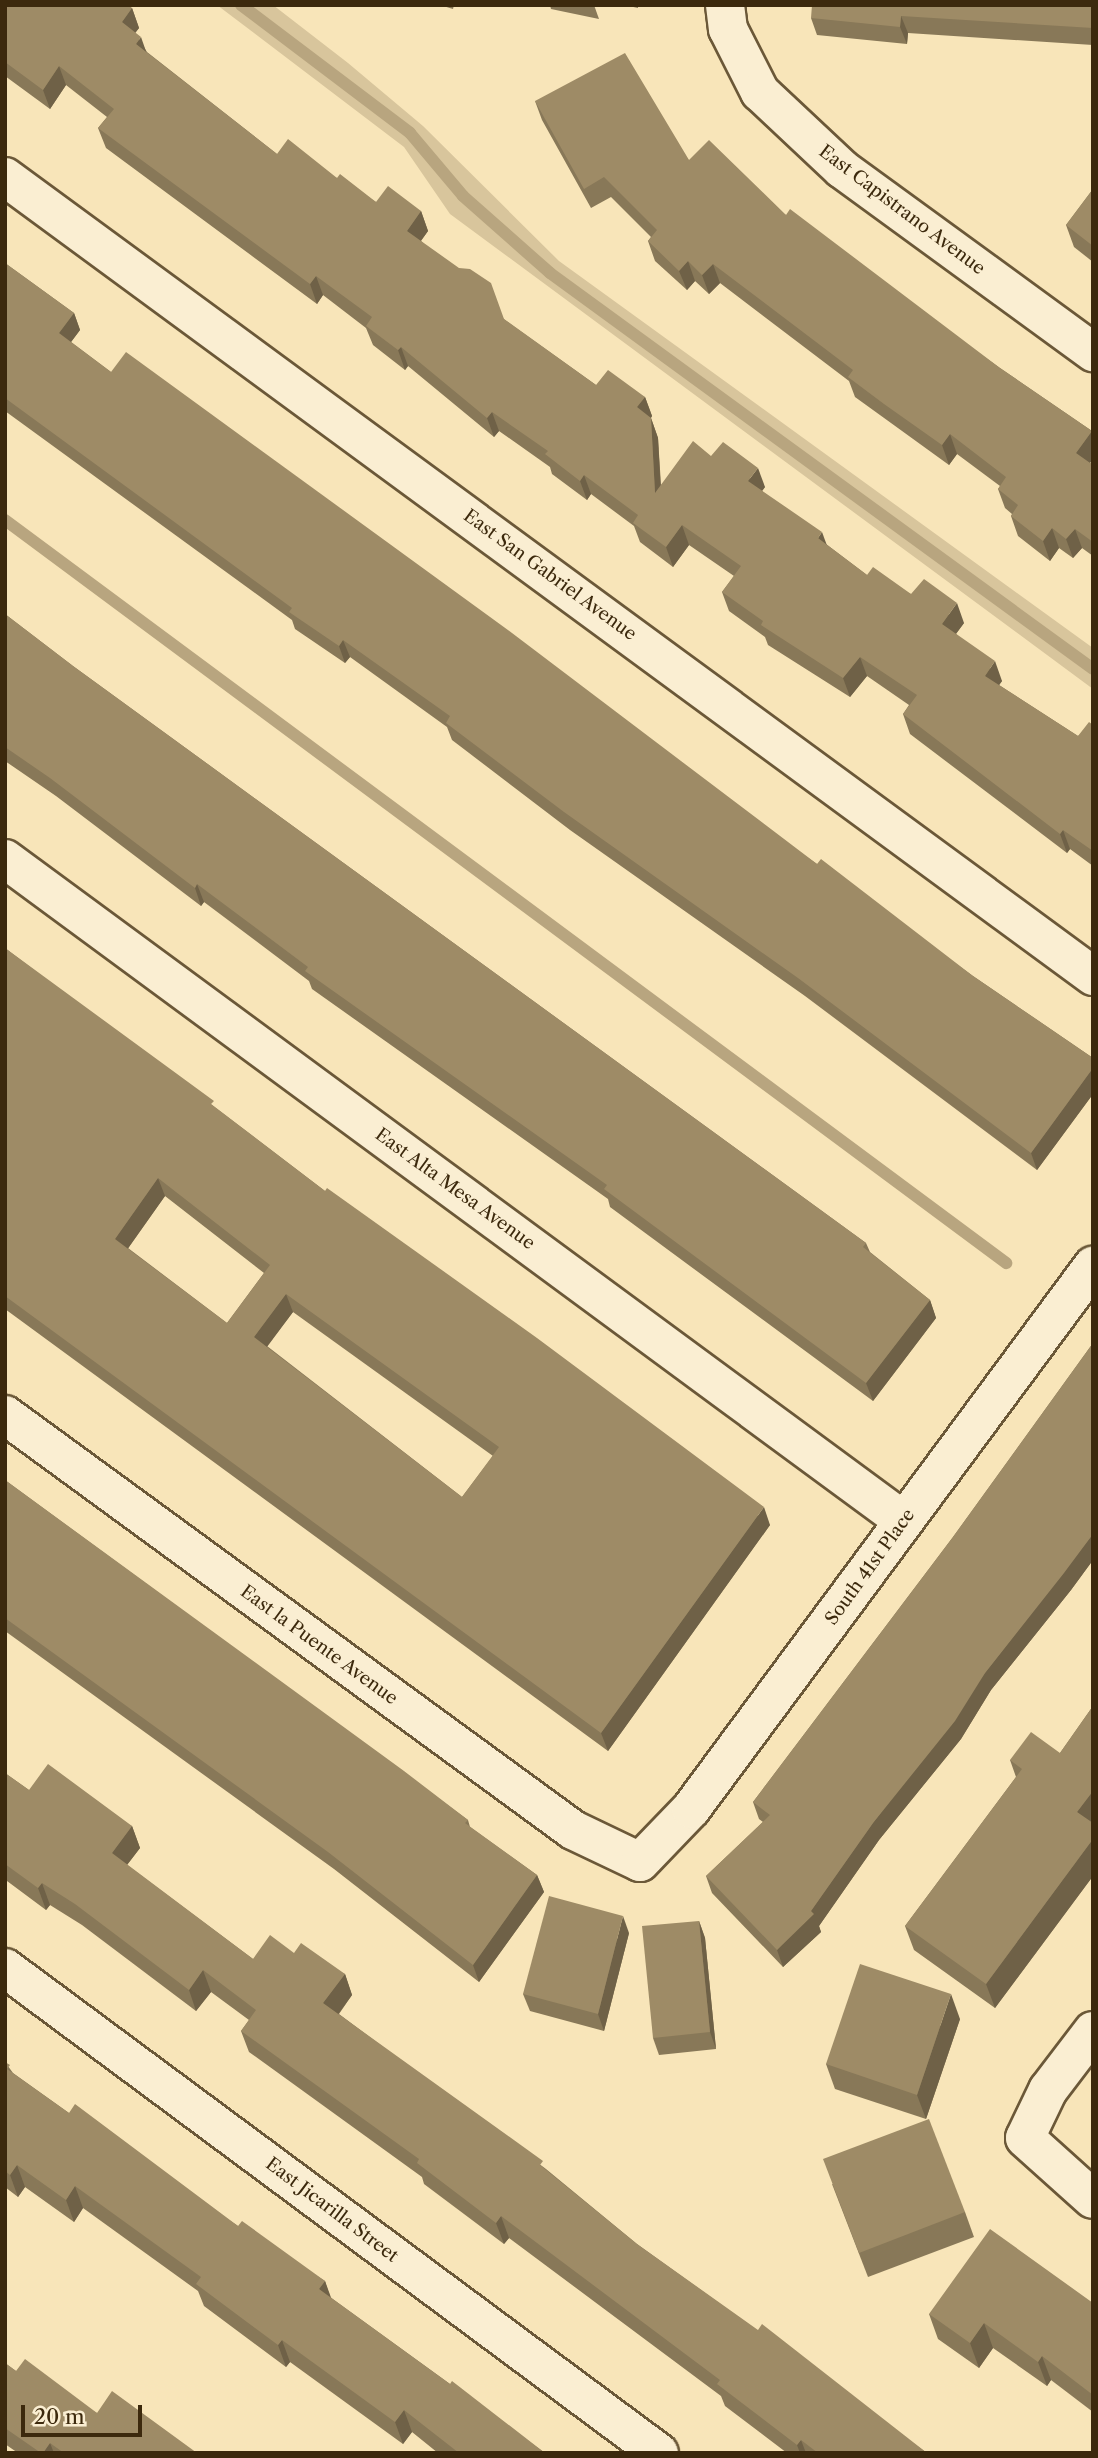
<!DOCTYPE html>
<html>
<head>
<meta charset="utf-8">
<style>
	body { margin:0 }
	#map { position:relative; width:1098px; height:2458px; overflow:hidden; background:#f8e5b9; font-family:"Libre Caslon Text",serif }
	div>[style] { position:absolute }
	.green>* { inset:0; background:#d8c59c }
	.stream>* { height:12px; margin:-6px; padding:0 6px; transform-origin:6px; border-radius:6px; background:#b8a57f }
	.roads { filter:drop-shadow(2px 0 #6b5838) drop-shadow(-2px 0 #6b5838) drop-shadow(0 2px #6b5838) drop-shadow(0 -2px #6b5838) }
	.street>* { height:38px; margin:-19px; padding:0 19px; transform-origin:19px; border-radius:19px; background:#faeed2 }
	.wall>* { inset:0; background:#887858 }
	.shaded-wall>* { inset:0; background:#6f6147 }
	.building>* { inset:0; background:#9e8b66 }
	span { translate:-50% -50%; white-space:nowrap; text-align:center; line-height:1.15; -webkit-text-stroke:5px #faeed2; paint-order:stroke }
	.street-label { font-size:18px; color:#3c290d }
	.frame { position:absolute; inset:0; border:7px solid #3c290d; pointer-events:none }
	.scale { position:absolute; left:21px; top:2405px; width:121px; height:32px; box-sizing:border-box; border:4px solid #3c290d; border-top:0; padding-left:9px; font-size:21px; line-height:24px; white-space:nowrap; color:#3c290d; -webkit-text-stroke:5px #faeed2; paint-order:stroke }
</style>
</head>
<body>
<div id="map">
	<div class="green">
		<div style="clip-path:polygon(217px 5px,273px 5px,348px 63px,423px 126px,559px 261px,1093px 648px,1093px 689px,450px 214px,404px 147px)"></div>
	</div>
	<div class="stream">
		<div style="left:241px;top:5px;width:212px;rotate:37.1deg"></div>
		<div style="left:410px;top:133px;width:82px;rotate:49.9deg"></div>
		<div style="left:463px;top:196px;width:116px;rotate:41.5deg"></div>
		<div style="left:550px;top:273px;width:672px;rotate:36.1deg"></div>
		<div style="left:5px;top:520px;width:1247px;rotate:36.58deg"></div>
	</div>
	<div class="roads">
		<div class="street">
			<div style="left:725px;top:5px;width:24px;rotate:83deg"></div>
			<div style="left:728px;top:29px;width:71px;rotate:63.1deg"></div>
			<div style="left:760px;top:92px;width:112px;rotate:43.2deg"></div>
			<div style="left:842px;top:169px;width:311px;rotate:36.1deg"></div>
			<div style="left:5px;top:177px;width:1350px;rotate:36.29deg"></div>
			<div style="left:5px;top:859px;width:1116px;rotate:36.37deg"></div>
			<div style="left:5px;top:1415px;width:703px;rotate:36.15deg"></div>
			<div style="left:573px;top:1830px;width:74px;rotate:25.5deg"></div>
			<div style="left:640px;top:1862px;width:74px;rotate:-46.1deg"></div>
			<div style="left:691px;top:1809px;width:676px;rotate:-53.49deg"></div>
			<div style="left:5px;top:1968px;width:814px;rotate:36.56deg"></div>
			<div style="left:1093px;top:2031px;width:74px;rotate:127.3deg"></div>
			<div style="left:1048px;top:2090px;width:53px;rotate:115.6deg"></div>
			<div style="left:1025px;top:2138px;width:91px;rotate:41.9deg"></div>
		</div>
	</div>
	<div class="wall">
		<div style="clip-path:polygon(5px 5px,132px 8px,139px 28px,135px 33px,147px 52px,277px 154px,337px 178px,376px 202px,421px 211px,428px 231px,421px 241px,505px 320px,596px 385px,645px 397px,652px 416px,651px 418px,658px 438px,661px 485px,711px 456px,765px 487px,762px 491px,826px 544px,867px 575px,911px 594px,964px 623px,956px 634px,1002px 681px,999px 685px,1078px 736px,1093px 725px,1093px 866px,1070px 849px,1067px 853px,910px 734px,903px 714px,909px 705px,867px 676px,850px 697px,768px 645px,765px 637px,729px 611px,722px 592px,734px 576px,689px 545px,673px 567px,640px 542px,634px 526px,591px 494px,587px 500px,552px 474px,550px 467px,499px 431px,494px 437px,408px 366px,405px 370px,373px 345px,366px 328px,323px 295px,317px 304px,106px 148px,98px 128px,107px 117px,66px 85px,50px 109px,5px 76px)"></div>
		<div style="clip-path:polygon(440px 5px,454px 5px,453px 9px)"></div>
		<div style="clip-path:polygon(550px 5px,594px 5px,599px 19px,551px 9px)"></div>
		<div style="clip-path:polygon(624px 5px,638px 5px,638px 8px)"></div>
		<div style="clip-path:polygon(1093px 5px,1093px 45px,908px 33px,907px 44px,817px 35px,811px 18px)"></div>
		<div style="clip-path:polygon(535px 101px,689px 160px,786px 215px,1000px 368px,1092px 431px,1093px 459px,1090px 463px,1093px 465px,1093px 556px,1082px 548px,1073px 558px,1059px 548px,1050px 561px,1018px 536px,1011px 516px,1012px 514px,1005px 508px,998px 489px,1000px 486px,957px 454px,949px 465px,891px 423px,855px 397px,849px 381px,720px 283px,709px 294px,695px 281px,687px 290px,655px 261px,648px 241px,651px 237px,611px 197px,591px 208px,542px 120px)"></div>
		<div style="clip-path:polygon(1093px 189px,1093px 262px,1074px 247px,1066px 225px)"></div>
		<div style="clip-path:polygon(5px 263px,74px 313px,80px 330px,71px 342px,111px 372px,817px 864px,973px 976px,1093px 1058px,1093px 1094px,1037px 1170px,805px 996px,570px 830px,452px 740px,447px 727px,350px 657px,345px 663px,295px 629px,292px 620px,5px 411px)"></div>
		<div style="clip-path:polygon(5px 614px,73px 666px,866px 1243px,870px 1252px,930px 1300px,936px 1318px,873px 1401px,610px 1207px,608px 1199px,312px 989px,309px 981px,204px 902px,201px 906px,56px 796px,5px 761px)"></div>
		<div style="clip-path:polygon(evenodd,5px 948px,325px 1191px,770px 1525px,608px 1751px,5px 1309px,5px 948px,165px 1196px,264px 1273px,227px 1323px,128px 1248px,165px 1196px,5px 948px,293px 1312px,493px 1456px,462px 1497px,267px 1346px,293px 1312px)"></div>
		<div style="clip-path:polygon(1093px 1343px,1093px 1560px,1071px 1590px,991px 1690px,961px 1739px,879px 1840px,819px 1926px,821px 1932px,783px 1967px,712px 1893px,706px 1876px,763px 1822px,759px 1819px,753px 1802px,953px 1537px)"></div>
		<div style="clip-path:polygon(5px 1480px,468px 1820px,470px 1827px,537px 1875px,544px 1892px,479px 1982px,334px 1869px,5px 1631px)"></div>
		<div style="clip-path:polygon(1093px 1706px,1093px 1876px,995px 2008px,914px 1950px,905px 1926px,1016px 1777px,1010px 1760px,1060px 1753px)"></div>
		<div style="clip-path:polygon(5px 1773px,29px 1790px,132px 1826px,140px 1848px,127px 1865px,253px 1959px,294px 1953px,345px 1974px,352px 1995px,339px 2014px,546px 2169px,637px 2244px,927px 2453px,787px 2453px,725px 2406px,721px 2396px,509px 2238px,504px 2244px,424px 2184px,422px 2177px,249px 2052px,241px 2031px,249px 2020px,211px 1992px,196px 2011px,82px 1925px,50px 1905px,46px 1910px,7px 1881px,5px 1876px)"></div>
		<div style="clip-path:polygon(699px 1921px,705px 1938px,716px 2049px,659px 2055px,653px 2038px)"></div>
		<div style="clip-path:polygon(629px 1933px,604px 2031px,530px 2011px,523px 1994px)"></div>
		<div style="clip-path:polygon(960px 2019px,926px 2119px,835px 2089px,826px 2064px)"></div>
		<div style="clip-path:polygon(5px 2062px,13px 2073px,69px 2113px,238px 2226px,325px 2281px,330px 2297px,545px 2453px,438px 2453px,412px 2432px,403px 2444px,290px 2362px,286px 2367px,204px 2306px,198px 2291px,83px 2208px,74px 2222px,25px 2187px,18px 2197px,5px 2187px)"></div>
		<div style="clip-path:polygon(832px 2184px,965px 2212px,974px 2237px,868px 2277px)"></div>
		<div style="clip-path:polygon(1093px 2303px,1093px 2412px,1051px 2380px,1047px 2386px,993px 2348px,979px 2368px,938px 2339px,929px 2314px)"></div>
		<div style="clip-path:polygon(5px 2363px,16px 2371px,97px 2413px,197px 2453px,18px 2453px,5px 2444px)"></div>
	</div>
	<div class="shaded-wall">
		<div style="clip-path:polygon(132px 8px,139px 28px,129px 41px,122px 22px)"></div>
		<div style="clip-path:polygon(901px 16px,908px 33px,907px 44px,900px 27px)"></div>
		<div style="clip-path:polygon(141px 37px,148px 57px,136px 44px)"></div>
		<div style="clip-path:polygon(59px 66px,66px 85px,50px 109px,43px 90px)"></div>
		<div style="clip-path:polygon(421px 211px,428px 231px,414px 250px,407px 231px)"></div>
		<div style="clip-path:polygon(688px 261px,695px 281px,687px 290px,679px 271px)"></div>
		<div style="clip-path:polygon(713px 264px,720px 283px,709px 294px,702px 275px)"></div>
		<div style="clip-path:polygon(316px 276px,323px 295px,317px 304px,310px 284px)"></div>
		<div style="clip-path:polygon(74px 313px,80px 330px,65px 350px,59px 333px)"></div>
		<div style="clip-path:polygon(401px 347px,408px 366px,405px 370px,398px 350px)"></div>
		<div style="clip-path:polygon(645px 397px,652px 416px,645px 426px,637px 407px)"></div>
		<div style="clip-path:polygon(492px 412px,499px 431px,494px 437px,487px 418px)"></div>
		<div style="clip-path:polygon(651px 418px,658px 438px,662px 512px,655px 493px)"></div>
		<div style="clip-path:polygon(1092px 431px,1093px 459px,1083px 472px,1076px 453px)"></div>
		<div style="clip-path:polygon(950px 434px,957px 454px,949px 465px,942px 445px)"></div>
		<div style="clip-path:polygon(758px 468px,765px 487px,755px 500px,748px 481px)"></div>
		<div style="clip-path:polygon(584px 475px,591px 494px,587px 500px,580px 481px)"></div>
		<div style="clip-path:polygon(682px 525px,689px 545px,673px 567px,666px 547px)"></div>
		<div style="clip-path:polygon(1052px 528px,1059px 548px,1050px 561px,1043px 541px)"></div>
		<div style="clip-path:polygon(1075px 529px,1082px 548px,1073px 558px,1066px 539px)"></div>
		<div style="clip-path:polygon(822px 532px,829px 551px,818px 538px)"></div>
		<div style="clip-path:polygon(957px 603px,964px 623px,949px 643px,942px 624px)"></div>
		<div style="clip-path:polygon(343px 640px,350px 657px,345px 663px,339px 646px)"></div>
		<div style="clip-path:polygon(860px 657px,867px 676px,850px 697px,843px 678px)"></div>
		<div style="clip-path:polygon(995px 661px,1002px 681px,992px 695px,985px 676px)"></div>
		<div style="clip-path:polygon(1063px 830px,1070px 849px,1067px 853px,1060px 834px)"></div>
		<div style="clip-path:polygon(197px 884px,204px 902px,201px 906px,195px 888px)"></div>
		<div style="clip-path:polygon(1093px 1068px,1093px 1094px,1037px 1170px,1031px 1153px)"></div>
		<div style="clip-path:polygon(158px 1178px,165px 1196px,122px 1257px,115px 1239px)"></div>
		<div style="clip-path:polygon(286px 1294px,293px 1312px,261px 1355px,254px 1337px)"></div>
		<div style="clip-path:polygon(930px 1300px,936px 1318px,873px 1401px,866px 1383px)"></div>
		<div style="clip-path:polygon(764px 1507px,770px 1525px,608px 1751px,601px 1733px)"></div>
		<div style="clip-path:polygon(1093px 1534px,1093px 1560px,1071px 1590px,991px 1690px,961px 1739px,879px 1840px,819px 1926px,821px 1932px,783px 1967px,777px 1950px,811px 1911px,873px 1823px,985px 1673px)"></div>
		<div style="clip-path:polygon(1093px 1791px,1093px 1827px,1077px 1812px)"></div>
		<div style="clip-path:polygon(132px 1826px,140px 1848px,120px 1874px,112px 1853px)"></div>
		<div style="clip-path:polygon(1093px 1839px,1093px 1876px,995px 2008px,986px 1984px)"></div>
		<div style="clip-path:polygon(537px 1875px,544px 1892px,479px 1982px,473px 1965px)"></div>
		<div style="clip-path:polygon(42px 1883px,50px 1905px,46px 1910px,38px 1888px)"></div>
		<div style="clip-path:polygon(623px 1916px,629px 1933px,604px 2031px,598px 2014px)"></div>
		<div style="clip-path:polygon(699px 1921px,705px 1938px,716px 2049px,710px 2032px)"></div>
		<div style="clip-path:polygon(203px 1970px,211px 1992px,196px 2011px,189px 1990px)"></div>
		<div style="clip-path:polygon(345px 1974px,352px 1995px,331px 2024px,323px 2003px)"></div>
		<div style="clip-path:polygon(951px 1994px,960px 2019px,926px 2119px,917px 2095px)"></div>
		<div style="clip-path:polygon(17px 2165px,25px 2187px,18px 2197px,10px 2175px)"></div>
		<div style="clip-path:polygon(75px 2186px,83px 2208px,74px 2222px,66px 2200px)"></div>
		<div style="clip-path:polygon(501px 2216px,509px 2238px,504px 2244px,496px 2223px)"></div>
		<div style="clip-path:polygon(325px 2281px,333px 2303px,319px 2289px)"></div>
		<div style="clip-path:polygon(984px 2323px,993px 2348px,979px 2368px,970px 2343px)"></div>
		<div style="clip-path:polygon(282px 2340px,290px 2362px,286px 2367px,278px 2345px)"></div>
		<div style="clip-path:polygon(1042px 2356px,1051px 2380px,1047px 2386px,1038px 2362px)"></div>
		<div style="clip-path:polygon(404px 2410px,412px 2432px,403px 2444px,395px 2422px)"></div>
		<div style="clip-path:polygon(801px 2440px,806px 2453px,800px 2453px,797px 2445px)"></div>
		<div style="clip-path:polygon(50px 2443px,54px 2453px,43px 2453px)"></div>
	</div>
	<div class="building">
		<div style="clip-path:polygon(5px 5px,128px 5px,132px 8px,122px 22px,141px 37px,136px 44px,277px 154px,288px 139px,337px 178px,340px 174px,376px 202px,388px 186px,421px 211px,407px 231px,459px 268px,470px 269px,491px 283px,504px 319px,596px 385px,608px 370px,645px 397px,637px 407px,651px 418px,655px 493px,693px 441px,711px 456px,723px 442px,758px 468px,748px 481px,822px 532px,818px 538px,867px 575px,873px 567px,911px 594px,924px 579px,957px 603px,942px 624px,995px 661px,985px 676px,1078px 736px,1089px 722px,1093px 725px,1093px 851px,1063px 830px,1060px 834px,903px 714px,917px 695px,860px 657px,843px 678px,761px 625px,763px 621px,722px 592px,741px 566px,682px 525px,666px 547px,633px 523px,638px 515px,584px 475px,580px 481px,545px 454px,548px 451px,492px 412px,487px 418px,401px 347px,398px 350px,366px 326px,372px 317px,316px 276px,310px 284px,98px 128px,114px 109px,59px 66px,43px 90px,5px 62px)"></div>
		<div style="clip-path:polygon(812px 5px,1093px 5px,1093px 28px,901px 16px,900px 27px,811px 18px)"></div>
		<div style="clip-path:polygon(625px 53px,689px 160px,709px 140px,786px 215px,790px 209px,1000px 368px,1092px 431px,1076px 453px,1093px 465px,1093px 542px,1075px 529px,1066px 539px,1052px 528px,1043px 541px,1011px 516px,1018px 505px,998px 489px,1006px 477px,950px 434px,942px 445px,884px 404px,848px 377px,853px 370px,713px 264px,702px 275px,688px 261px,679px 271px,648px 241px,657px 230px,604px 177px,584px 189px,535px 101px)"></div>
		<div style="clip-path:polygon(1093px 189px,1093px 246px,1066px 225px)"></div>
		<div style="clip-path:polygon(5px 263px,74px 313px,59px 333px,111px 372px,126px 352px,512px 633px,817px 864px,821px 859px,973px 976px,1093px 1058px,1093px 1068px,1031px 1153px,798px 978px,564px 812px,446px 723px,450px 716px,343px 640px,339px 646px,289px 612px,292px 608px,5px 398px)"></div>
		<div style="clip-path:polygon(5px 614px,73px 666px,866px 1243px,863px 1247px,930px 1300px,866px 1383px,604px 1189px,607px 1185px,305px 971px,308px 967px,197px 884px,195px 888px,50px 778px,5px 747px)"></div>
		<div style="clip-path:polygon(evenodd,5px 948px,214px 1101px,211px 1104px,325px 1191px,327px 1188px,537px 1338px,764px 1507px,601px 1733px,5px 1296px,5px 948px,158px 1178px,270px 1265px,227px 1323px,115px 1239px,158px 1178px,5px 948px,286px 1294px,499px 1447px,462px 1497px,254px 1337px,286px 1294px)"></div>
		<div style="clip-path:polygon(1093px 1343px,1093px 1534px,1064px 1573px,985px 1673px,955px 1721px,873px 1823px,811px 1911px,814px 1914px,777px 1950px,706px 1876px,770px 1815px,753px 1802px,953px 1537px)"></div>
		<div style="clip-path:polygon(5px 1480px,404px 1771px,468px 1820px,465px 1823px,537px 1875px,473px 1965px,328px 1852px,5px 1618px)"></div>
		<div style="clip-path:polygon(1093px 1706px,1093px 1791px,1077px 1812px,1093px 1823px,1093px 1839px,986px 1984px,905px 1926px,1022px 1769px,1010px 1760px,1031px 1732px,1060px 1753px)"></div>
		<div style="clip-path:polygon(48px 1764px,132px 1826px,112px 1853px,253px 1959px,270px 1935px,294px 1953px,301px 1943px,345px 1974px,323px 2003px,543px 2161px,540px 2165px,637px 2244px,758px 2330px,762px 2324px,927px 2453px,818px 2453px,801px 2440px,797px 2445px,717px 2384px,720px 2380px,501px 2216px,496px 2223px,417px 2163px,419px 2159px,241px 2031px,256px 2010px,203px 1970px,189px 1990px,75px 1904px,42px 1883px,38px 1888px,5px 1864px,5px 1773px,29px 1790px)"></div>
		<div style="clip-path:polygon(549px 1896px,623px 1916px,598px 2014px,523px 1994px)"></div>
		<div style="clip-path:polygon(699px 1921px,710px 2032px,653px 2038px,642px 1926px)"></div>
		<div style="clip-path:polygon(860px 1964px,951px 1994px,917px 2095px,826px 2064px)"></div>
		<div style="clip-path:polygon(5px 2062px,10px 2065px,7px 2069px,69px 2113px,75px 2104px,238px 2226px,242px 2221px,325px 2281px,319px 2289px,450px 2384px,452px 2381px,545px 2453px,459px 2453px,404px 2410px,395px 2422px,282px 2340px,278px 2345px,196px 2284px,201px 2277px,75px 2186px,66px 2200px,17px 2165px,10px 2175px,5px 2171px)"></div>
		<div style="clip-path:polygon(929px 2119px,965px 2212px,859px 2253px,823px 2159px)"></div>
		<div style="clip-path:polygon(990px 2229px,1093px 2303px,1093px 2395px,1042px 2356px,1038px 2362px,984px 2323px,970px 2343px,929px 2314px)"></div>
		<div style="clip-path:polygon(25px 2359px,97px 2413px,112px 2391px,197px 2453px,64px 2453px,50px 2443px,43px 2453px,41px 2453px,5px 2428px,5px 2363px,16px 2371px)"></div>
	</div>
	<div class="street-label">
		<span style="left:902px;top:210px;rotate:37deg">East Capistrano Avenue</span>
		<span style="left:550px;top:575px;rotate:36deg">East San Gabriel Avenue</span>
		<span style="left:455px;top:1189px;rotate:36deg">East Alta Mesa Avenue</span>
		<span style="left:870px;top:1567px;rotate:-54deg">South 41st Place</span>
		<span style="left:319px;top:1645px;rotate:36deg">East la Puente Avenue</span>
		<span style="left:332px;top:2210px;rotate:37deg">East Jicarilla Street</span>
	</div>
	<div class="frame"></div>
	<div class="scale">20 m</div>
</div>
</body>
</html>
